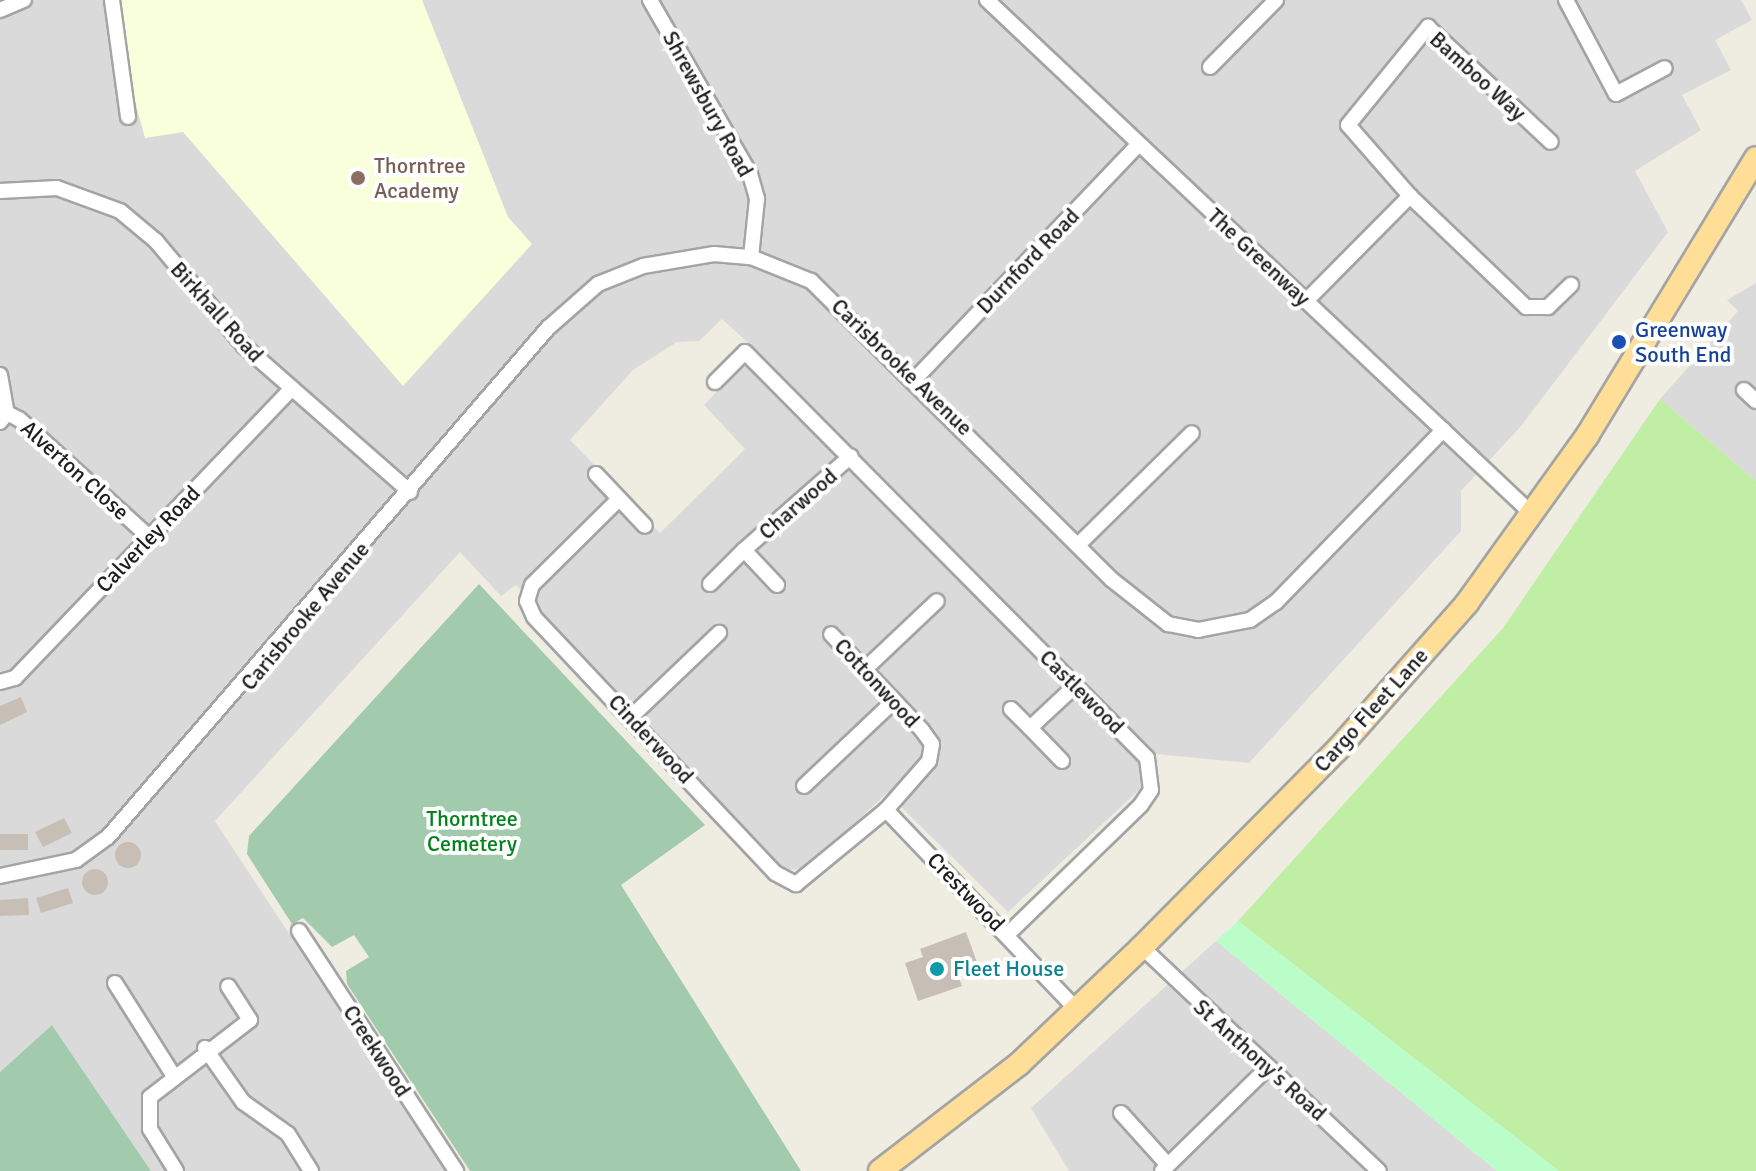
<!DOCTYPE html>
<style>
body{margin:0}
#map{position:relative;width:1756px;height:1171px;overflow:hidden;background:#efede2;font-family:Signika,sans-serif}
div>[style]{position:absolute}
.residential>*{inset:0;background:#dbdada}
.education>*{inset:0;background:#faffdb}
.grass>*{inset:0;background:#bfeea4}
.cemetery>*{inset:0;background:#a2caad}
.park>*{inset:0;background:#bbfdc9}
.building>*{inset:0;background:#c7bfb5}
.round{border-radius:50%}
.roads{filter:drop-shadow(2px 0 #a4a4a4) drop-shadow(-2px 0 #a4a4a4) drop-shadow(0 2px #a4a4a4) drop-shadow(0 -2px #a4a4a4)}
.street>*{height:14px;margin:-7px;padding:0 7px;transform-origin:7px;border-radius:7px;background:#fff}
.primary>*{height:22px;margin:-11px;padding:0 11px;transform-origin:11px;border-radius:11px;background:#ffdf97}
.dots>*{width:22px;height:22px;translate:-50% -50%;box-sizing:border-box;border:4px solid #fff;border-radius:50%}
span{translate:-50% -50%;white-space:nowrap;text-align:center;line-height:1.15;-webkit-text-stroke:8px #fff;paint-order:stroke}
.street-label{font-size:22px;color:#1d1d1d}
.education-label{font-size:22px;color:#785e54}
.left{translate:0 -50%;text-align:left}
.transit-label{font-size:22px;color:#164399}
.park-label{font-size:22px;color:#03831e}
.culture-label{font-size:22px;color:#0d838f}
</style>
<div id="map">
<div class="residential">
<i style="clip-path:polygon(evenodd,0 0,1741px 0,1752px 20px,1715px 40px,1731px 70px,1682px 95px,1701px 130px,1635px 171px,1668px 232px,1522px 425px,1461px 491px,1461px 531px,1249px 763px,1156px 754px,1139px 790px,1008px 912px,887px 793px,806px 869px,785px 870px,516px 585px,501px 596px,460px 552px,215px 821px,445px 1171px,151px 1171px,52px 1025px,0 1072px,0 0,722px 319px,756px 350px,704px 405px,745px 449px,660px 533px,570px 440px,633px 370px,677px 342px,699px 341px,722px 319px)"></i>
<i style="clip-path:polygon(1756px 283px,1756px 481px,1660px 399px,1738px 311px,1727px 300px)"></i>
<i style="clip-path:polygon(1216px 941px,1497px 1171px,1069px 1171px,1031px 1108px)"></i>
</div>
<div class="education">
<i style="clip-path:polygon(120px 0,422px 0,508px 217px,532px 244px,403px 386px,183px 132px,145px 138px,124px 61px)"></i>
</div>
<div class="grass">
<i style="clip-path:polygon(1660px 399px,1756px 481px,1756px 1171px,1559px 1171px,1238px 921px,1503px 628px)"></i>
</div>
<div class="cemetery">
<i style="clip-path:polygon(479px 584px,705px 825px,621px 885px,801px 1171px,470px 1171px,347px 984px,346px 971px,369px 957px,354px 935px,332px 947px,303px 918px,292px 924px,247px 854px,249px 836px)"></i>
<i style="clip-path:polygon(52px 1025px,151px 1171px,0 1171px,0 1072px)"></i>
</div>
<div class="park">
<i style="clip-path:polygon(1238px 921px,1559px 1171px,1497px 1171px,1216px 941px)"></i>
</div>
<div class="building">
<i style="clip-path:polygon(21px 697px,27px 712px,0 725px,0 706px)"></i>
<i style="clip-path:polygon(64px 818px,72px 833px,43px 847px,35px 832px)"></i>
<i style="clip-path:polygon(0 834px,28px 834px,28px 850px,0 850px)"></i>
<i class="round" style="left:115px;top:842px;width:26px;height:26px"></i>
<i class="round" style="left:82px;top:869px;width:26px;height:26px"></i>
<i style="clip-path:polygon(68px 888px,73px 903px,41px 913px,36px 898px)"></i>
<i style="clip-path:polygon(28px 898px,29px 915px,0 916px,0 900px)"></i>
<i style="clip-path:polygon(966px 932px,978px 965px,957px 972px,962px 986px,918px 1001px,905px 963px,923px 957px,920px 949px)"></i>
</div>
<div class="roads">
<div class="street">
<i style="left:112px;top:0;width:118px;rotate:82.2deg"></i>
<i style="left:650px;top:0;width:201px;rotate:60.1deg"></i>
<i style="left:750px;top:174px;width:26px;rotate:74deg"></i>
<i style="left:757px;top:199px;width:58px;rotate:95.9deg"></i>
<i style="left:987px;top:0;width:749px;rotate:43.32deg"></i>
<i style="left:1566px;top:0;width:106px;rotate:62deg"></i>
<i style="left:1616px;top:94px;width:55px;rotate:-28deg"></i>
<i style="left:0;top:10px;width:26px;rotate:-23deg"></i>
<i style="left:1210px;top:67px;width:94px;rotate:-45.4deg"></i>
<i style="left:0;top:191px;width:57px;rotate:-3deg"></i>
<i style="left:57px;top:188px;width:67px;rotate:20.1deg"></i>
<i style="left:120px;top:211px;width:47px;rotate:39.8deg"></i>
<i style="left:156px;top:241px;width:137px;rotate:50deg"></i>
<i style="left:244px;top:346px;width:221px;rotate:41.3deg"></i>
<i style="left:1410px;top:196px;width:161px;rotate:43.7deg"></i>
<i style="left:1526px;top:307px;width:22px"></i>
<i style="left:1548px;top:307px;width:32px;rotate:-44deg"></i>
<i style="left:1306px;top:301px;width:148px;rotate:-45.3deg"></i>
<i style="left:1410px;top:196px;width:94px;rotate:-131.1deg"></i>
<i style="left:1348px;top:125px;width:127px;rotate:-50.8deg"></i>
<i style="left:1428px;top:27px;width:168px;rotate:43.1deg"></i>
<i style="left:0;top:375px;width:39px;rotate:80deg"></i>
<i style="left:916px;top:378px;width:323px;rotate:-46.4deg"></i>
<i style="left:715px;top:382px;width:42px;rotate:-45deg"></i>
<i style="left:745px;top:352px;width:571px;rotate:45.28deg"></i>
<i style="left:1147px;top:758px;width:32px;rotate:83deg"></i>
<i style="left:1151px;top:790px;width:18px;rotate:124deg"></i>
<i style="left:1141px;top:805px;width:185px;rotate:135.9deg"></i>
<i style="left:1744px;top:390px;width:16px;rotate:43deg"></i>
<i style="left:0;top:422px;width:11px;rotate:-52deg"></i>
<i style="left:7px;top:413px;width:13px;rotate:27deg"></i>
<i style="left:19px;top:419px;width:176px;rotate:42.2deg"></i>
<i style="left:596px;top:474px;width:71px;rotate:46.7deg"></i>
<i style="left:619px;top:499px;width:122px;rotate:135.3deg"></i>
<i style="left:532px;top:585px;width:17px;rotate:107deg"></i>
<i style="left:527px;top:601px;width:17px;rotate:66deg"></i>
<i style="left:534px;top:617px;width:352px;rotate:46.7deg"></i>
<i style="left:775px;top:873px;width:24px;rotate:28deg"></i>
<i style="left:796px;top:884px;width:117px;rotate:-39.4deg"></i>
<i style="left:886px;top:810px;width:65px;rotate:-48.7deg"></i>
<i style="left:929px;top:761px;width:17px;rotate:-80deg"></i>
<i style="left:932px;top:744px;width:17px;rotate:-126deg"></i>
<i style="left:922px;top:730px;width:132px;rotate:-133.5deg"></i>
<i style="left:1079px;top:544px;width:158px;rotate:-44.5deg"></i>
<i style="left:710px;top:584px;width:48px;rotate:-45deg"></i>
<i style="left:777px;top:585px;width:48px;rotate:-133.3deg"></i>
<i style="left:744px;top:550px;width:142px;rotate:-41.3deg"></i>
<i style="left:864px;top:670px;width:100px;rotate:-43.4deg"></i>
<i style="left:0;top:682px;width:16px;rotate:-15deg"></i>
<i style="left:15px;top:678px;width:400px;rotate:-46.3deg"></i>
<i style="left:1011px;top:709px;width:27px;rotate:45deg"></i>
<i style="left:631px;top:717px;width:122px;rotate:-43.7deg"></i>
<i style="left:1062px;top:761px;width:46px;rotate:-134.1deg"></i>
<i style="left:1030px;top:728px;width:62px;rotate:-43deg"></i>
<i style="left:804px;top:786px;width:124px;rotate:-43.4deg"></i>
<i style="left:886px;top:810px;width:277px;rotate:46.3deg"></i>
<i style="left:0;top:876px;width:78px;rotate:-11.9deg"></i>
<i style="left:76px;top:860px;width:39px;rotate:-36deg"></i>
<i style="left:108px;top:837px;width:673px;rotate:-49.16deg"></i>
<i style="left:548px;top:328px;width:67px;rotate:-41.3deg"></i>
<i style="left:598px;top:284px;width:48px;rotate:-21.8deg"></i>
<i style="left:643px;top:266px;width:72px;rotate:-9.6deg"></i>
<i style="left:714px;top:254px;width:37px;rotate:5deg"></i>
<i style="left:751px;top:257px;width:65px;rotate:21.8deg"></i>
<i style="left:811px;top:281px;width:423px;rotate:44.8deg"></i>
<i style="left:1111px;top:579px;width:73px;rotate:38.3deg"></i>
<i style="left:1168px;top:624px;width:31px;rotate:11deg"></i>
<i style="left:1198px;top:630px;width:53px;rotate:-10.9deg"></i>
<i style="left:1250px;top:620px;width:32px;rotate:-35deg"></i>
<i style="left:1276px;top:602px;width:240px;rotate:-45.8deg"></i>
<i style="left:299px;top:931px;width:287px;rotate:56.8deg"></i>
<i style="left:1142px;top:947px;width:326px;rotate:43.4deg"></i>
<i style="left:115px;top:983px;width:107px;rotate:57.7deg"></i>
<i style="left:205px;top:1048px;width:66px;rotate:54.9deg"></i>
<i style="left:243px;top:1102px;width:55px;rotate:35.4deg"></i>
<i style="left:288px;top:1134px;width:44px;rotate:58.1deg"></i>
<i style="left:1121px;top:1113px;width:69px;rotate:48deg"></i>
<i style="left:176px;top:1171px;width:49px;rotate:-121.8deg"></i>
<i style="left:150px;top:1129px;width:32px;rotate:-90deg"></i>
<i style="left:150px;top:1097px;width:126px;rotate:-37.6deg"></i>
<i style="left:250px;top:1020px;width:40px;rotate:-122.9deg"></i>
<i style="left:1162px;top:1171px;width:147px;rotate:-44.4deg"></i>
</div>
<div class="primary">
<i style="left:880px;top:1171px;width:175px;rotate:-37.6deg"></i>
<i style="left:1019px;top:1064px;width:170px;rotate:-43.6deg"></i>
<i style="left:1142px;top:947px;width:279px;rotate:-45.3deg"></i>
<i style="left:1338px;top:749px;width:195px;rotate:-48.5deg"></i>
<i style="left:1467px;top:603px;width:206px;rotate:-54.3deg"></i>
<i style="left:1587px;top:436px;width:325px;rotate:-58.7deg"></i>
</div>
</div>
<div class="dots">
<i style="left:358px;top:178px;background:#8d6e63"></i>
<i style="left:1619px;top:342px;background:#1a4fb4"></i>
<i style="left:937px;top:969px;background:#0f9aa8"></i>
</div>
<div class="street-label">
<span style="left:1478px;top:76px;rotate:42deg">Bamboo Way</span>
<span style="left:708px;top:104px;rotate:61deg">Shrewsbury Road</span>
<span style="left:1259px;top:257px;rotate:43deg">The Greenway</span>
<span style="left:1028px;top:261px;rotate:-46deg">Durnford Road</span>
<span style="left:217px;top:312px;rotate:48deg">Birkhall Road</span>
<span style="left:902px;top:367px;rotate:44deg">Carisbrooke Avenue</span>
<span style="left:75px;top:470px;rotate:42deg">Alverton Close</span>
<span style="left:798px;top:504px;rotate:-41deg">Charwood</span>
<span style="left:148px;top:539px;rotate:-46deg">Calverley Road</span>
<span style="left:305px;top:616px;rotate:-50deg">Carisbrooke Avenue</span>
<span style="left:877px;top:683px;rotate:47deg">Cottonwood</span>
<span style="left:1082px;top:692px;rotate:45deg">Castlewood</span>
<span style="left:1371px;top:710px;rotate:-48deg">Cargo Fleet Lane</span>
<span style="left:651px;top:739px;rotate:47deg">Cinderwood</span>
<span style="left:966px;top:892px;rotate:46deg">Crestwood</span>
<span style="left:377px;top:1051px;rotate:57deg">Creekwood</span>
<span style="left:1260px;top:1060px;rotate:42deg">St Anthony's Road</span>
</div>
<div class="education-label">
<span class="left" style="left:374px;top:178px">Thorntree<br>Academy</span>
</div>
<div class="transit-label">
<span class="left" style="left:1635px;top:342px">Greenway<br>South End</span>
</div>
<div class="park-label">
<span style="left:472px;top:831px">Thorntree<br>Cemetery</span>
</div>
<div class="culture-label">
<span class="left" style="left:953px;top:969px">Fleet House</span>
</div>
</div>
